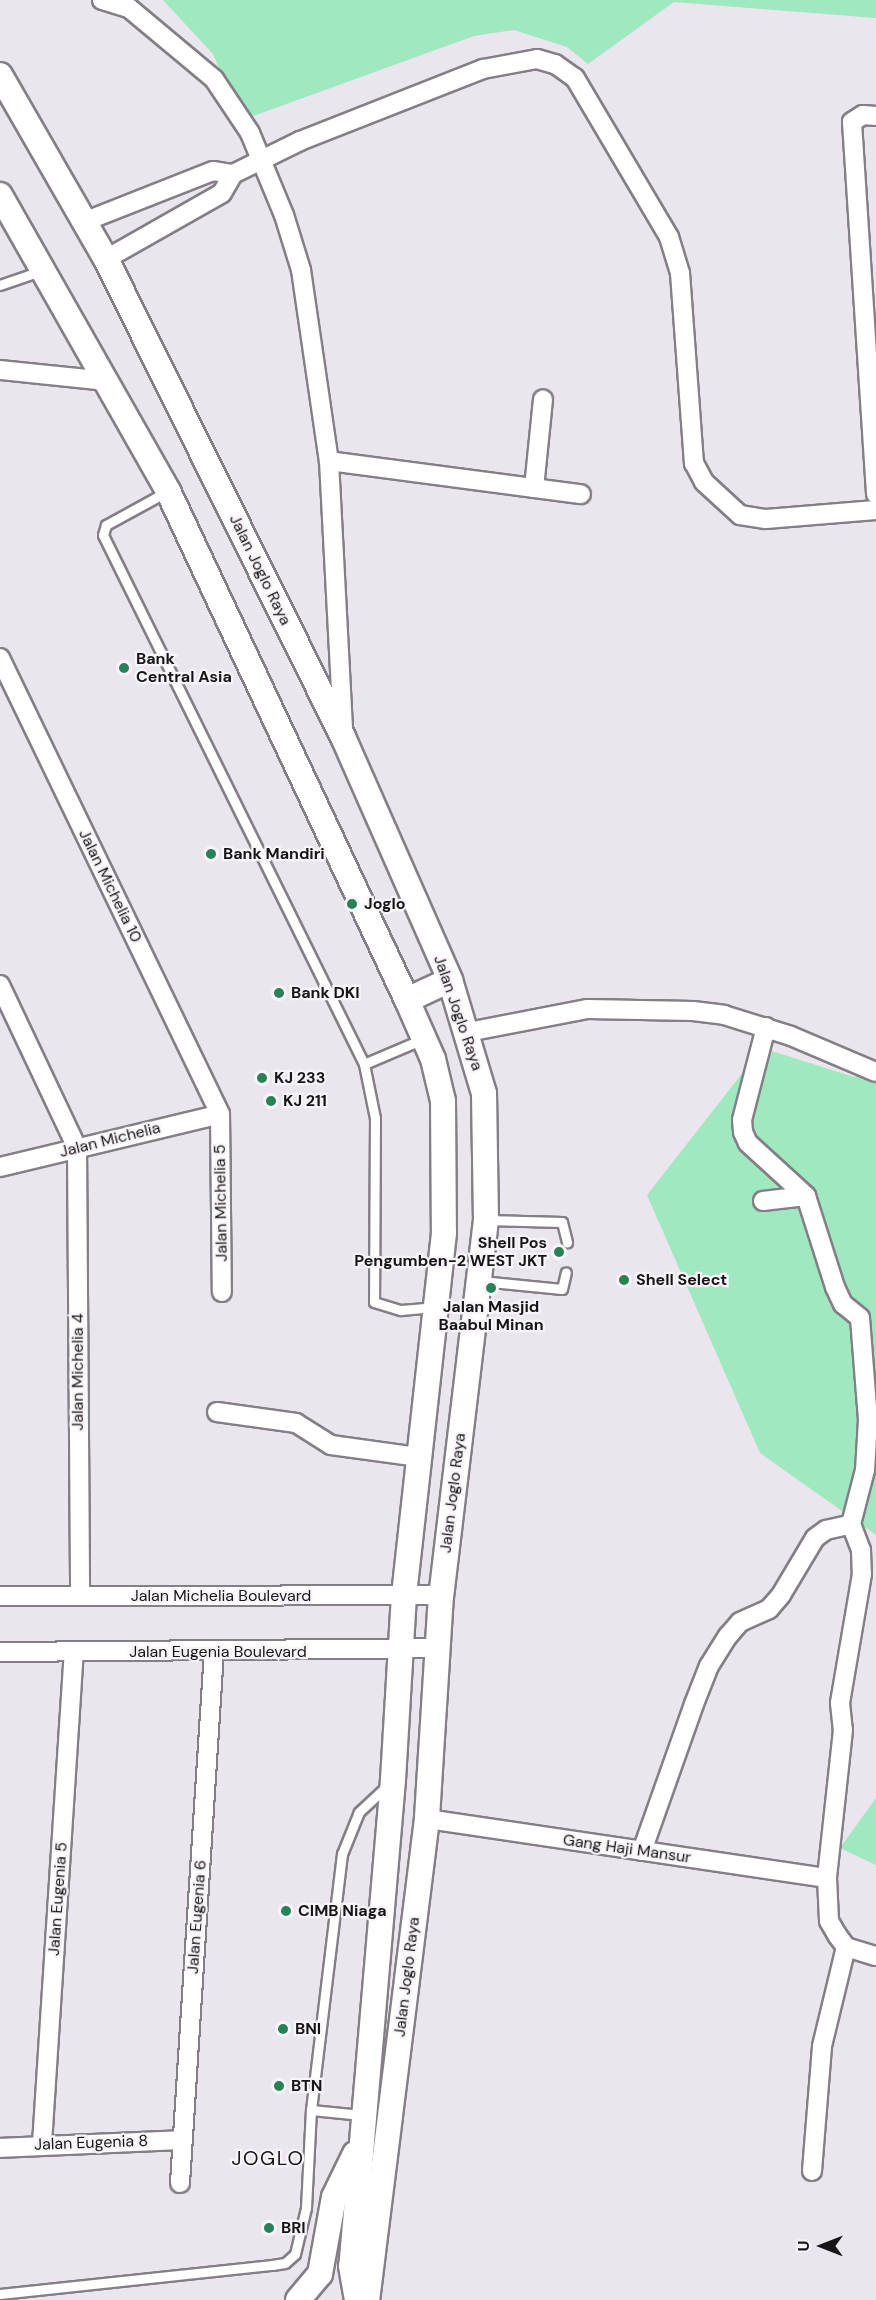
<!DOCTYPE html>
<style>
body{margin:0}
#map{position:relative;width:876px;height:2300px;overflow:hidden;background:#ebe5ed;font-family:"DM Sans",sans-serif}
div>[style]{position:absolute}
.green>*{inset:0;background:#9fe8c0}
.roads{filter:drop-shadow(2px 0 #847f86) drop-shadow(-2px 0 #847f86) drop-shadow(0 2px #847f86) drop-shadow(0 -2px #847f86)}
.lane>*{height:9px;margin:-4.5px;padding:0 4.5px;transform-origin:4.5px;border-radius:4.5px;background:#fff}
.street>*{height:18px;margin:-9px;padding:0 9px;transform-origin:9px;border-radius:9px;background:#fff}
.secondary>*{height:24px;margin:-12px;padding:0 12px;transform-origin:12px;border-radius:12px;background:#fff}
.dots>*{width:16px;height:16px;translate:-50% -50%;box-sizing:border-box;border:3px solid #f9f3fa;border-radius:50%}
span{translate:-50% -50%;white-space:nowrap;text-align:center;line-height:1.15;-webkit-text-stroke:4.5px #f9f3fa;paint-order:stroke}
.street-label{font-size:16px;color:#181518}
.poi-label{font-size:16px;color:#181518;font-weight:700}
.left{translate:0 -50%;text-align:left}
.right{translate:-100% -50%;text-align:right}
.quarter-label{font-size:20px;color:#181518;letter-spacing:1.5px}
.north{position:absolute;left:792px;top:2216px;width:60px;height:60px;-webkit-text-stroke:4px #f9f3fa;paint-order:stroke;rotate:270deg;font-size:16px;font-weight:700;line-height:24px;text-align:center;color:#181518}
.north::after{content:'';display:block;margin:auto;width:21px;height:27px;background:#181518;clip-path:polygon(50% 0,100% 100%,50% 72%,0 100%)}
</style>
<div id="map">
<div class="green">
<i style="clip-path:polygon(163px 0,876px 0,876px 18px,674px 2px,588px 64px,567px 47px,514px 30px,474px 36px,242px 120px,213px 54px)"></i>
<i style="clip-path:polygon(762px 1048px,854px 1077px,876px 1075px,876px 1535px,760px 1453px,647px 1195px)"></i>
<i style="clip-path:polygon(876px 1798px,876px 1865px,840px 1848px)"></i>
</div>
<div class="roads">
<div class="lane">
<i style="left:0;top:285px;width:43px;rotate:-18.9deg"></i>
<i style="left:168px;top:491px;width:71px;rotate:151.3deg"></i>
<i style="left:106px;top:525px;width:10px;rotate:107deg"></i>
<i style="left:103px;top:535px;width:590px;rotate:63.74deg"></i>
<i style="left:364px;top:1064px;width:55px;rotate:78.5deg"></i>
<i style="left:375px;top:1118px;width:184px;rotate:90.3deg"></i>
<i style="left:374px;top:1302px;width:28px;rotate:17deg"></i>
<i style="left:401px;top:1310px;width:33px;rotate:-5deg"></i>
<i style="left:364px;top:1064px;width:64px;rotate:-23deg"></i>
<i style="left:486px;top:1220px;width:76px;rotate:1.5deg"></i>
<i style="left:562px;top:1222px;width:21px;rotate:76deg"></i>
<i style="left:481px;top:1281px;width:81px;rotate:5.6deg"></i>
<i style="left:562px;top:1289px;width:17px;rotate:-77deg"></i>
<i style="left:311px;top:2110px;width:51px;rotate:5.6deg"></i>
<i style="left:0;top:2294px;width:274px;rotate:-6.1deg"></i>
<i style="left:272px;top:2265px;width:13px;rotate:-9deg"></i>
<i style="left:285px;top:2263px;width:13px;rotate:-42deg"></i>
<i style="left:295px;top:2254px;width:47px;rotate:-76.6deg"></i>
<i style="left:306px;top:2208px;width:98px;rotate:-87.1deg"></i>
<i style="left:311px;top:2110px;width:258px;rotate:-83.1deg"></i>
<i style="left:342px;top:1854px;width:45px;rotate:-68deg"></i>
<i style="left:359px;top:1812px;width:41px;rotate:-43deg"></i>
</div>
<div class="street">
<i style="left:102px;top:0;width:28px;rotate:17deg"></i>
<i style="left:129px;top:8px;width:111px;rotate:39.9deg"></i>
<i style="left:214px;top:79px;width:65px;rotate:56.3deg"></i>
<i style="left:250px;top:133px;width:89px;rotate:67.5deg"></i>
<i style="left:284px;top:215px;width:58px;rotate:72.8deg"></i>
<i style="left:301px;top:270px;width:193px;rotate:81.7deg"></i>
<i style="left:329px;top:461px;width:271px;rotate:87deg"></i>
<i style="left:876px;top:116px;width:13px;rotate:-176deg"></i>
<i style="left:863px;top:115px;width:13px;rotate:148deg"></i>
<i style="left:852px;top:122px;width:373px;rotate:86.3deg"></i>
<i style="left:86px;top:221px;width:136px;rotate:-21.5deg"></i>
<i style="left:213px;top:171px;width:20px;rotate:9deg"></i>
<i style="left:106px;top:259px;width:133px;rotate:-29.6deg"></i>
<i style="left:222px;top:193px;width:22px;rotate:-60deg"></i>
<i style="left:233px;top:174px;width:75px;rotate:-26.2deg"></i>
<i style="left:300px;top:141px;width:197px;rotate:-21.5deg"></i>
<i style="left:483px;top:69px;width:55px;rotate:-10.5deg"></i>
<i style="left:537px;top:59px;width:19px;rotate:16deg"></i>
<i style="left:555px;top:64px;width:24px;rotate:35deg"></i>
<i style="left:575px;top:78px;width:185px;rotate:59.4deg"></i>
<i style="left:669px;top:237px;width:38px;rotate:73deg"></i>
<i style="left:680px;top:273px;width:191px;rotate:85.8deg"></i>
<i style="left:694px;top:463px;width:21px;rotate:62deg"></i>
<i style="left:704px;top:482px;width:49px;rotate:42.5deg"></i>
<i style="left:740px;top:515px;width:26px;rotate:9deg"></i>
<i style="left:766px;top:519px;width:110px;rotate:-4.7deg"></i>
<i style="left:0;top:370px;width:108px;rotate:5.9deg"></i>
<i style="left:329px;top:461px;width:254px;rotate:7.5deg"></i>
<i style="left:534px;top:488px;width:89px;rotate:-84.2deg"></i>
<i style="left:0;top:658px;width:506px;rotate:64.24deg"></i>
<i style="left:220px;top:1114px;width:178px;rotate:89.4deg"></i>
<i style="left:0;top:985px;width:180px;rotate:64.7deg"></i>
<i style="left:77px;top:1148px;width:448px;rotate:89.6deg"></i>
<i style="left:766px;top:1027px;width:96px;rotate:104.5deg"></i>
<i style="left:742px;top:1120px;width:12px;rotate:85deg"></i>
<i style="left:743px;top:1132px;width:12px;rotate:66deg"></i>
<i style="left:748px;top:1143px;width:79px;rotate:42.4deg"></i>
<i style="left:806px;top:1196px;width:96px;rotate:72.3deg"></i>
<i style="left:835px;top:1287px;width:19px;rotate:65deg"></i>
<i style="left:843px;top:1304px;width:22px;rotate:39deg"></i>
<i style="left:860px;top:1318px;width:102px;rotate:85.5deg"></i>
<i style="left:868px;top:1420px;width:50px;rotate:93.4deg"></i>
<i style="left:865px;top:1470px;width:56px;rotate:104.5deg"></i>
<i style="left:851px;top:1524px;width:28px;rotate:69deg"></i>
<i style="left:861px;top:1550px;width:24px;rotate:88deg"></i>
<i style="left:862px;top:1574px;width:131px;rotate:99.7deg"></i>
<i style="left:840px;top:1703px;width:27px;rotate:84deg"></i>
<i style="left:843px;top:1730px;width:149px;rotate:96.2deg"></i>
<i style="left:827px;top:1878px;width:43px;rotate:87.3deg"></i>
<i style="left:829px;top:1921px;width:16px;rotate:60deg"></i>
<i style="left:837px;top:1935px;width:15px;rotate:53deg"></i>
<i style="left:846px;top:1947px;width:31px;rotate:17deg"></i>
<i style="left:468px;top:1032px;width:122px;rotate:-10.9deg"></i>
<i style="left:588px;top:1009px;width:105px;rotate:1.1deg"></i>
<i style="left:693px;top:1011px;width:31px;rotate:7deg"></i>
<i style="left:724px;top:1015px;width:70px;rotate:17.4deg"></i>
<i style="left:791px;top:1036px;width:92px;rotate:23deg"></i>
<i style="left:0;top:1167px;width:226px;rotate:-13.5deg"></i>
<i style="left:763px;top:1201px;width:43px;rotate:-6.6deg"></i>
<i style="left:217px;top:1412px;width:80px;rotate:7.9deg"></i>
<i style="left:296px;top:1423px;width:41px;rotate:32.2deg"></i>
<i style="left:331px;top:1445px;width:89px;rotate:7.8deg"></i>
<i style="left:0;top:1596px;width:441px;rotate:-0.1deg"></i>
<i style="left:0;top:1652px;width:436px;rotate:-0.5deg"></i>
<i style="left:427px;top:1819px;width:404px;rotate:8.4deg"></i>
<i style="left:642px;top:1851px;width:156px;rotate:-70.5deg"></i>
<i style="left:694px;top:1704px;width:41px;rotate:-68.5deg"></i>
<i style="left:709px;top:1666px;width:36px;rotate:-58deg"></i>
<i style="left:728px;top:1636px;width:18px;rotate:-49deg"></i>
<i style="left:740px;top:1622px;width:32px;rotate:-24deg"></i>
<i style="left:769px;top:1609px;width:18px;rotate:-49deg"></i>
<i style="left:781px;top:1595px;width:66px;rotate:-59.2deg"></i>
<i style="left:815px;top:1538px;width:14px;rotate:-36deg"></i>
<i style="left:826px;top:1530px;width:26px;rotate:-13deg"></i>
<i style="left:42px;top:2144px;width:491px;rotate:-86.3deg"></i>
<i style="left:0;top:2148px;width:183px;rotate:-2.5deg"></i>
<i style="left:812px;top:2171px;width:125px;rotate:-85.4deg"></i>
<i style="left:822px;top:2046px;width:102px;rotate:-76.4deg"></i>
<i style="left:180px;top:2183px;width:533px;rotate:-86.34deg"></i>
</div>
<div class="secondary">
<i style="left:0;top:75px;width:212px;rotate:60.1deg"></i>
<i style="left:106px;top:259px;width:534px;rotate:63.63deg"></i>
<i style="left:343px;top:737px;width:266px;rotate:66.2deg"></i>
<i style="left:450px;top:980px;width:118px;rotate:73.3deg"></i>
<i style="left:484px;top:1093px;width:127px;rotate:89.1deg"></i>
<i style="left:486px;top:1220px;width:378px;rotate:96.8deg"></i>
<i style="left:441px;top:1595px;width:224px;rotate:93.6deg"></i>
<i style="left:427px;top:1819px;width:485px;rotate:97.1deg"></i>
<i style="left:0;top:195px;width:340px;rotate:60.4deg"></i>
<i style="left:168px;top:491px;width:562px;rotate:64.85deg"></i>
<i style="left:407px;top:1000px;width:64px;rotate:66.2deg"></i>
<i style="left:433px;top:1059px;width:43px;rotate:76.6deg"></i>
<i style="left:443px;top:1101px;width:132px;rotate:89.6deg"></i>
<i style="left:444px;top:1233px;width:364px;rotate:96.3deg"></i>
<i style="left:404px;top:1595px;width:185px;rotate:93.4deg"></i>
<i style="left:393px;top:1780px;width:488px;rotate:94.9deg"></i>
<i style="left:351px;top:2266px;width:35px;rotate:80deg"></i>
<i style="left:407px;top:1000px;width:47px;rotate:-24.9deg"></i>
<i style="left:298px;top:2300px;width:34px;rotate:-50deg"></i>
<i style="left:320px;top:2274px;width:78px;rotate:-79.7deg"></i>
<i style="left:334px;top:2197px;width:48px;rotate:-64deg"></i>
</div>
</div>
<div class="dots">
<i style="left:124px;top:668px;background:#278258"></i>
<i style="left:211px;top:854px;background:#278258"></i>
<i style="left:352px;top:904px;background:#278258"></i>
<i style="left:279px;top:993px;background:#278258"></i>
<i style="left:262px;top:1078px;background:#278258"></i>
<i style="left:271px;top:1101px;background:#278258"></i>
<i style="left:559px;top:1252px;background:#278258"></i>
<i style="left:624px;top:1280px;background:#278258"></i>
<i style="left:491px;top:1288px;background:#278258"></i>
<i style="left:286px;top:1911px;background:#278258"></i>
<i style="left:283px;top:2029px;background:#278258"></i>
<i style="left:279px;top:2086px;background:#278258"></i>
<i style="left:269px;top:2228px;background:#278258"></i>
</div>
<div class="street-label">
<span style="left:260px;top:570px;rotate:64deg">Jalan Joglo Raya</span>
<span style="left:110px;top:886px;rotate:64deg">Jalan Michelia 10</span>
<span style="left:458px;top:1013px;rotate:71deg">Jalan Joglo Raya</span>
<span style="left:110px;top:1140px;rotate:-14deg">Jalan Michelia</span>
<span style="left:221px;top:1203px;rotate:-91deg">Jalan Michelia 5</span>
<span style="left:78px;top:1372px;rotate:-90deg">Jalan Michelia 4</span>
<span style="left:453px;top:1493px;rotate:-83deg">Jalan Joglo Raya</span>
<span style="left:221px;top:1596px">Jalan Michelia Boulevard</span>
<span style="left:218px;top:1652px">Jalan Eugenia Boulevard</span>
<span style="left:627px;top:1849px;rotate:8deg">Gang Haji Mansur</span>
<span style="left:58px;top:1899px;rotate:-86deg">Jalan Eugenia 5</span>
<span style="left:197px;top:1917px;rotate:-86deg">Jalan Eugenia 6</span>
<span style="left:407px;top:1977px;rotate:-83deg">Jalan Joglo Raya</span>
<span style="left:91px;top:2143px;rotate:-2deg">Jalan Eugenia 8</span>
</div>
<div class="poi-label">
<span class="left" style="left:136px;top:668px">Bank<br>Central Asia</span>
<span class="left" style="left:223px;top:854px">Bank Mandiri</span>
<span class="left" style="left:364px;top:904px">Joglo</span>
<span class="left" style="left:291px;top:993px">Bank DKI</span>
<span class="left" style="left:274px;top:1078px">KJ 233</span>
<span class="left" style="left:283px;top:1101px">KJ 211</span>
<span class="right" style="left:547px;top:1252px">Shell Pos<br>Pengumben-2 WEST JKT</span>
<span class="left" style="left:636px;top:1280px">Shell Select</span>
<span style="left:491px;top:1316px">Jalan Masjid<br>Baabul Minan</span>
<span class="left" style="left:298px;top:1911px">CIMB Niaga</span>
<span class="left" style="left:295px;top:2029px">BNI</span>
<span class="left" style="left:291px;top:2086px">BTN</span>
<span class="left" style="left:281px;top:2228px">BRI</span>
</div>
<div class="quarter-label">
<span style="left:268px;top:2158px">JOGLO</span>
</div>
<div class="north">U</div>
</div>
